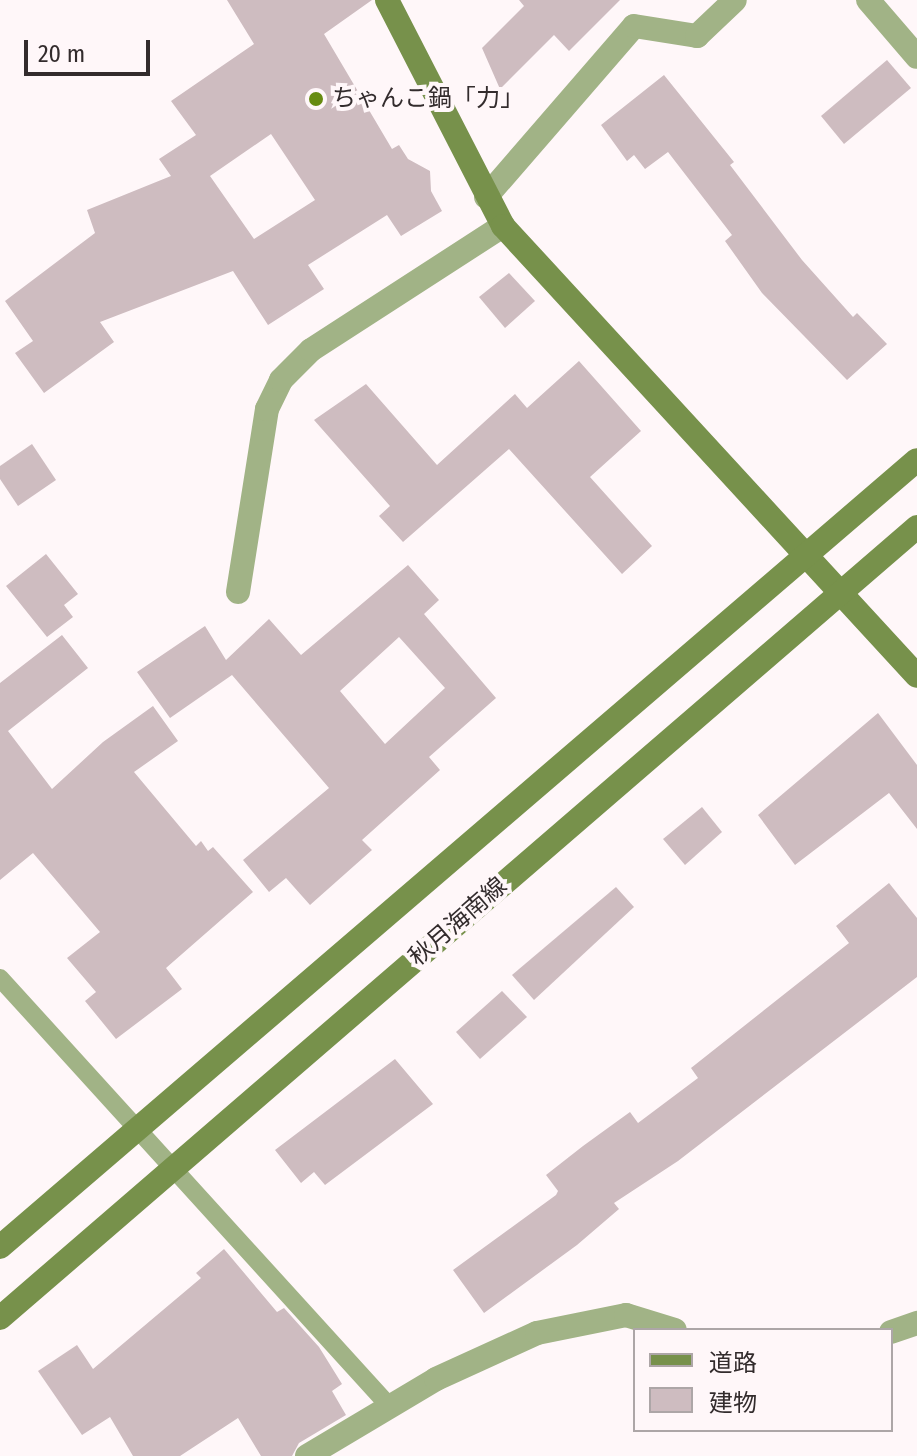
<!DOCTYPE html>
<meta charset="utf-8">
<style>
body{margin:0}
#map{position:relative;width:917px;height:1456px;overflow:hidden;background:#fff7f9;font-family:"Fira Sans Condensed","Noto Sans JP",sans-serif}
div>[style]{position:absolute}
.building>*{inset:0;background:#cebcc0}
.lane>*{height:18px;margin:-9px;padding:0 9px;transform-origin:9px;border-radius:9px;background:#a1b386}
.street>*{height:24px;margin:-12px;padding:0 12px;transform-origin:12px;border-radius:12px;background:#a1b386}
.secondary>*{height:24px;margin:-12px;padding:0 12px;transform-origin:12px;border-radius:12px;background:#77914b}
.dots>*{width:22px;height:22px;translate:-50% -50%;box-sizing:border-box;border:4px solid #fff7f9;border-radius:50%}
span{translate:-50% -50%;white-space:nowrap;text-align:center;line-height:1.15;-webkit-text-stroke:8px #fff7f9;paint-order:stroke}
.poi-label{font-size:24px;color:#332c2d}
.left{translate:0 -50%;text-align:left}
.street-label{font-size:24px;color:#332c2d}
.legend{position:absolute;left:633px;top:1328px;width:260px;height:104px;box-sizing:border-box;background:#fff7f9;border:2px solid #ada6a7;margin:0;padding:10px 14px;list-style:none;font-size:24px;color:#332c2d}
.legend li{display:flex;align-items:center;gap:16px;height:40px}
.legend b{width:40px;border:2px solid #ada6a7}
.scale{position:absolute;left:24px;top:40px;width:126px;height:36px;box-sizing:border-box;border:4px solid #332c2d;border-top:0;padding-left:10px;font-size:24px;line-height:28px;white-space:nowrap;color:#332c2d;-webkit-text-stroke:6px #fff7f9;paint-order:stroke}
</style>
<div id="map">
<div class="building">
<i style="clip-path:polygon(evenodd,227px 0,372px 0,324px 34px,392px 149px,399px 145px,408px 159px,430px 171px,431px 191px,442px 211px,401px 236px,387px 215px,308px 265px,324px 289px,268px 325px,233px 271px,100px 322px,114px 342px,44px 393px,15px 353px,33px 341px,5px 301px,95px 233px,87px 210px,171px 176px,159px 159px,196px 135px,171px 101px,254px 44px,227px 0,271px 134px,315px 200px,254px 239px,210px 176px,271px 134px)"></i>
<i style="clip-path:polygon(519px 0,620px 0,569px 51px,554px 35px,500px 89px,482px 48px,524px 6px)"></i>
<i style="clip-path:polygon(887px 60px,911px 88px,844px 144px,821px 116px)"></i>
<i style="clip-path:polygon(664px 75px,734px 162px,730px 165px,802px 260px,853px 317px,857px 313px,887px 344px,847px 380px,762px 293px,725px 241px,732px 235px,668px 152px,645px 169px,634px 155px,627px 161px,601px 125px)"></i>
<i style="clip-path:polygon(509px 273px,535px 301px,505px 328px,479px 297px)"></i>
<i style="clip-path:polygon(579px 361px,641px 431px,590px 477px,652px 546px,622px 574px,509px 449px,403px 542px,379px 516px,390px 506px,314px 420px,366px 384px,437px 465px,515px 394px,527px 408px)"></i>
<i style="clip-path:polygon(32px 444px,56px 480px,18px 506px,0 479px,0 466px)"></i>
<i style="clip-path:polygon(46px 554px,78px 594px,64px 605px,73px 617px,47px 637px,6px 586px)"></i>
<i style="clip-path:polygon(evenodd,408px 565px,439px 600px,424px 614px,496px 698px,429px 757px,440px 770px,362px 840px,372px 850px,310px 905px,286px 878px,269px 892px,243px 860px,329px 788px,232px 675px,170px 718px,137px 672px,205px 626px,226px 660px,269px 619px,301px 655px,408px 565px,399px 637px,445px 688px,385px 744px,340px 691px,399px 637px)"></i>
<i style="clip-path:polygon(62px 635px,88px 668px,8px 731px,52px 789px,103px 742px,153px 706px,178px 741px,134px 772px,196px 846px,201px 841px,208px 851px,213px 847px,253px 892px,166px 968px,182px 989px,116px 1039px,85px 1001px,96px 992px,67px 958px,100px 932px,33px 853px,0 880px,0 683px)"></i>
<i style="clip-path:polygon(878px 713px,917px 765px,917px 829px,889px 793px,795px 865px,758px 815px)"></i>
<i style="clip-path:polygon(702px 807px,722px 832px,685px 865px,663px 839px)"></i>
<i style="clip-path:polygon(889px 883px,917px 918px,917px 977px,678px 1161px,614px 1203px,619px 1209px,577px 1245px,484px 1313px,453px 1270px,556px 1195px,558px 1191px,546px 1175px,583px 1146px,630px 1112px,638px 1123px,698px 1078px,691px 1068px,849px 943px,836px 926px)"></i>
<i style="clip-path:polygon(616px 887px,634px 907px,534px 1000px,512px 975px)"></i>
<i style="clip-path:polygon(502px 991px,527px 1017px,480px 1059px,456px 1032px)"></i>
<i style="clip-path:polygon(395px 1059px,433px 1104px,325px 1185px,314px 1172px,301px 1183px,275px 1150px)"></i>
<i style="clip-path:polygon(224px 1249px,277px 1312px,284px 1308px,319px 1347px,342px 1384px,332px 1391px,346px 1415px,299px 1443px,292px 1456px,261px 1456px,238px 1418px,180px 1456px,133px 1456px,110px 1417px,82px 1435px,38px 1371px,77px 1345px,93px 1369px,201px 1278px,196px 1273px)"></i>
</div>
<div class="lane">
<i style="left:0;top:978px;width:581px;rotate:47.72deg"></i>
</div>
<div class="street">
<i style="left:868px;top:0;width:75px;rotate:49.3deg"></i>
<i style="left:486px;top:197px;width:226px;rotate:-49.1deg"></i>
<i style="left:634px;top:26px;width:64px;rotate:9deg"></i>
<i style="left:697px;top:36px;width:52px;rotate:-43.5deg"></i>
<i style="left:238px;top:592px;width:185px;rotate:-81deg"></i>
<i style="left:267px;top:409px;width:32px;rotate:-64deg"></i>
<i style="left:281px;top:380px;width:42px;rotate:-45deg"></i>
<i style="left:311px;top:350px;width:229px;rotate:-32.9deg"></i>
<i style="left:891px;top:1332px;width:28px;rotate:-19deg"></i>
<i style="left:307px;top:1456px;width:150px;rotate:-30.8deg"></i>
<i style="left:436px;top:1379px;width:111px;rotate:-24.5deg"></i>
<i style="left:537px;top:1333px;width:91px;rotate:-11.4deg"></i>
<i style="left:626px;top:1315px;width:51px;rotate:17deg"></i>
</div>
<div class="secondary">
<i style="left:387px;top:0;width:254px;rotate:62.8deg"></i>
<i style="left:503px;top:226px;width:611px;rotate:47.39deg"></i>
<i style="left:0;top:1247px;width:1208px;rotate:-40.64deg"></i>
<i style="left:0;top:1318px;width:1211px;rotate:-40.78deg"></i>
</div>
<div class="dots">
<i style="left:316px;top:99px;background:#678b11"></i>
</div>
<div class="poi-label">
<span class="left" style="left:332px;top:99px">ちゃんこ鍋「力」</span>
</div>
<div class="street-label">
<span style="left:458px;top:922px;rotate:-41deg">秋月海南線</span>
</div>
<ul class="legend">
<li><b style="height:10px;background:#77914b"></b>道路</li>
<li><b style="height:22px;background:#cebcc0"></b>建物</li>
</ul>
<div class="scale">20 m</div>
</div>
